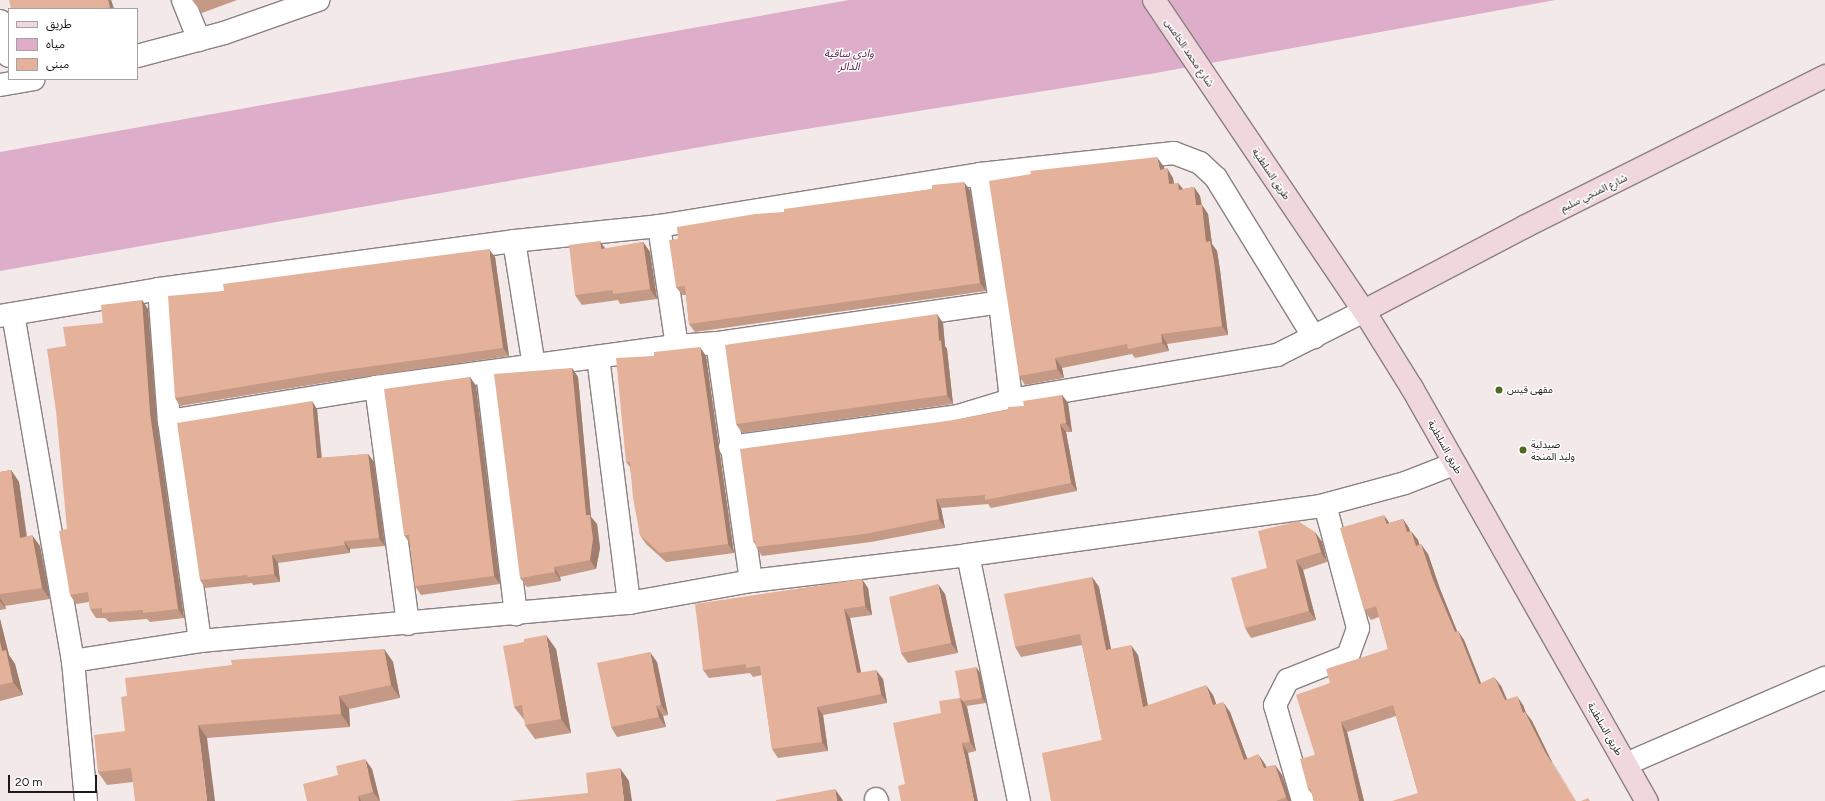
<!DOCTYPE html>
<meta charset="utf-8">
<style>
body{margin:0}
#map{position:relative;width:1825px;height:801px;overflow:hidden;background:#f3e9e8;font-family:Figtree,"Noto Sans Arabic",sans-serif}
div>[style]{position:absolute}
.water>*{inset:0;background:#ddadca}
.roads{filter:drop-shadow(1px 0 #8a8180) drop-shadow(-1px 0 #8a8180) drop-shadow(0 1px #8a8180) drop-shadow(0 -1px #8a8180)}
.minor>*{height:22px;margin:-11px;padding:0 11px;transform-origin:11px;border-radius:11px;background:#fff}
.tertiary>*{height:22px;margin:-11px;padding:0 11px;transform-origin:11px;border-radius:11px;background:#fff}
.secondary>*{height:22px;margin:-11px;padding:0 11px;transform-origin:11px;border-radius:11px;background:#f0d7de}
.wall>*{inset:0;background:#c49985}
.shaded-wall>*{inset:0;background:#a07d6c}
.building>*{inset:0;background:#e4b29b}
.dots>*{width:11px;height:11px;translate:-50% -50%;box-sizing:border-box;border:2px solid #fff;border-radius:50%}
span{translate:-50% -50%;white-space:nowrap;text-align:center;line-height:1.15;-webkit-text-stroke:3px #fff;paint-order:stroke}
.street-label{font-size:10px;color:#1e1a1a}
.poi-label{font-size:10px;color:#1e1a1a}
.left{translate:0 -50%;text-align:left}
.water-label{font-size:11px;color:#561e44;font-style:italic}
.legend{position:absolute;left:8px;top:8px;width:130px;height:72px;box-sizing:border-box;background:#fff;border:1px solid #a5a3a3;margin:0;padding:5px 7px;list-style:none;font-size:12px;color:#1e1a1a}
.legend li{display:flex;align-items:center;gap:8px;height:20px}
.legend b{width:20px;border:1px solid #a5a3a3}
.scale{position:absolute;left:8px;top:775px;width:89px;height:18px;box-sizing:border-box;border:2px solid #1e1a1a;border-top:0;padding-left:5px;font-size:12px;line-height:14px;white-space:nowrap;color:#1e1a1a;-webkit-text-stroke:3px #fff;paint-order:stroke}
</style>
<div id="map">
<div class="water">
<i style="clip-path:polygon(849px 0,1555px 0,1156px 73px,763px 136px,0 271px,0 152px)"></i>
</div>
<div class="roads">
<div class="minor">
<i style="left:183px;top:0;width:43px;rotate:68.2deg"></i>
<i style="left:0;top:21px;width:36px;rotate:76deg"></i>
<i style="left:980px;top:174px;width:130px;rotate:81.1deg"></i>
<i style="left:1000px;top:302px;width:99px;rotate:83.6deg"></i>
<i style="left:659px;top:226px;width:121px;rotate:81.5deg"></i>
<i style="left:514px;top:241px;width:127px;rotate:80.9deg"></i>
<i style="left:159px;top:289px;width:132px;rotate:85.7deg"></i>
<i style="left:13px;top:314px;width:352px;rotate:80.2deg"></i>
<i style="left:0;top:316px;width:161px;rotate:-9.6deg"></i>
<i style="left:159px;top:289px;width:358px;rotate:-7.7deg"></i>
<i style="left:514px;top:241px;width:146px;rotate:-5.9deg"></i>
<i style="left:659px;top:226px;width:325px;rotate:-9.2deg"></i>
<i style="left:980px;top:174px;width:195px;rotate:-6.2deg"></i>
<i style="left:1174px;top:153px;width:28px;rotate:21deg"></i>
<i style="left:1200px;top:163px;width:22px;rotate:43deg"></i>
<i style="left:1216px;top:178px;width:187px;rotate:58.4deg"></i>
<i style="left:598px;top:357px;width:248px;rotate:82.8deg"></i>
<i style="left:487px;top:372px;width:244px;rotate:83.2deg"></i>
<i style="left:376px;top:387px;width:304px;rotate:-7.8deg"></i>
<i style="left:677px;top:346px;width:40px;rotate:-4.3deg"></i>
<i style="left:730px;top:447px;width:230px;rotate:-7.7deg"></i>
<i style="left:958px;top:416px;width:55px;rotate:-16.8deg"></i>
<i style="left:1011px;top:400px;width:270px;rotate:-9.6deg"></i>
<i style="left:1277px;top:355px;width:97px;rotate:-26.8deg"></i>
<i style="left:968px;top:555px;width:251px;rotate:78.3deg"></i>
<i style="left:751px;top:581px;width:240px;rotate:-98.1deg"></i>
<i style="left:717px;top:343px;width:286px;rotate:-8.2deg"></i>
<i style="left:200px;top:641px;width:222px;rotate:-98deg"></i>
<i style="left:169px;top:421px;width:210px;rotate:-9.3deg"></i>
<i style="left:376px;top:387px;width:239px;rotate:82.3deg"></i>
<i style="left:1626px;top:764px;width:217px;rotate:-23.4deg"></i>
<i style="left:876px;top:799px;width:2px;rotate:63deg"></i>
<i style="left:86px;top:801px;width:141px;rotate:-95.3deg"></i>
<i style="left:73px;top:661px;width:129px;rotate:-8.9deg"></i>
<i style="left:200px;top:641px;width:431px;rotate:-5.1deg"></i>
<i style="left:629px;top:603px;width:124px;rotate:-10.2deg"></i>
<i style="left:751px;top:581px;width:219px;rotate:-6.8deg"></i>
<i style="left:968px;top:555px;width:351px;rotate:-7.9deg"></i>
<i style="left:1316px;top:507px;width:92px;rotate:-15.1deg"></i>
<i style="left:1405px;top:483px;width:53px;rotate:-21.2deg"></i>
<i style="left:1303px;top:801px;width:100px;rotate:-106.3deg"></i>
<i style="left:1275px;top:705px;width:28px;rotate:-63deg"></i>
<i style="left:1288px;top:680px;width:65px;rotate:-21.8deg"></i>
<i style="left:1348px;top:656px;width:30px;rotate:-70deg"></i>
<i style="left:1358px;top:628px;width:127px;rotate:-105deg"></i>
</div>
<div class="tertiary">
<i style="left:137px;top:56px;width:90px;rotate:-14.8deg"></i>
<i style="left:224px;top:33px;width:100px;rotate:-19.3deg"></i>
<i style="left:0;top:85px;width:34px;rotate:-10deg"></i>
</div>
<div class="secondary">
<i style="left:1154px;top:0;width:375px;rotate:56deg"></i>
<i style="left:1364px;top:311px;width:91px;rotate:58.1deg"></i>
<i style="left:1412px;top:388px;width:475px;rotate:60.4deg"></i>
<i style="left:1364px;top:311px;width:183px;rotate:-27.7deg"></i>
<i style="left:1526px;top:226px;width:335px;rotate:-26.6deg"></i>
</div>
</div>
<div class="wall">
<i style="clip-path:polygon(111px 0,114px 9px,11px 9px)"></i>
<i style="clip-path:polygon(192px 0,237px 0,202px 13px)"></i>
<i style="clip-path:polygon(1164px 167px,1164px 169px,1173px 178px,1174px 184px,1178px 183px,1183px 189px,1194px 187px,1200px 196px,1202px 205px,1208px 214px,1212px 244px,1217px 251px,1220px 270px,1228px 335px,1167px 344px,1169px 351px,1135px 358px,1132px 354px,1062px 368px,1064px 378px,1025px 385px,1019px 376px)"></i>
<i style="clip-path:polygon(932px 189px,970px 190px,986px 291px,695px 332px,689px 324px,686px 295px,682px 295px,676px 287px,678px 239px,784px 212px)"></i>
<i style="clip-path:polygon(643px 242px,650px 252px,657px 299px,620px 304px,618px 300px,582px 305px,575px 295px,605px 249px)"></i>
<i style="clip-path:polygon(495px 257px,509px 356px,329px 382px,180px 406px,175px 398px,224px 291px)"></i>
<i style="clip-path:polygon(142px 300px,148px 309px,157px 423px,184px 618px,150px 622px,147px 619px,109px 622px,105px 618px,96px 618px,90px 609px,89px 602px,76px 604px,70px 595px,67px 529px,66px 346px,103px 323px)"></i>
<i style="clip-path:polygon(943px 323px,945px 346px,947px 349px,953px 404px,742px 433px,736px 424px)"></i>
<i style="clip-path:polygon(706px 356px,734px 553px,666px 562px,646px 544px,640px 535px,630px 467px,626px 462px)"></i>
<i style="clip-path:polygon(572px 368px,578px 377px,591px 517px,597px 524px,600px 548px,596px 569px,560px 577px,561px 581px,539px 585px,527px 587px,520px 578px)"></i>
<i style="clip-path:polygon(470px 377px,476px 386px,500px 584px,421px 595px,415px 586px,410px 544px,404px 535px)"></i>
<i style="clip-path:polygon(1062px 395px,1068px 403px,1072px 432px,1066px 432px,1077px 491px,991px 508px,988px 504px,941px 508px,945px 528px,871px 542px,762px 556px,756px 547px,756px 545px,753px 541px,954px 420px,1024px 406px)"></i>
<i style="clip-path:polygon(317px 409px,322px 458px,368px 454px,374px 462px,385px 546px,350px 549px,350px 553px,278px 563px,280px 582px,253px 585px,252px 583px,205px 588px,200px 580px)"></i>
<i style="clip-path:polygon(11px 470px,19px 482px,27px 536px,40px 546px,50px 599px,5px 606px,6px 609px,0 610px,0 472px)"></i>
<i style="clip-path:polygon(1403px 519px,1409px 528px,1410px 531px,1418px 540px,1419px 545px,1428px 554px,1440px 589px,1457px 631px,1458px 631px,1464px 640px,1481px 683px,1501px 686px,1507px 699px,1523px 705px,1526px 713px,1532px 721px,1552px 762px,1418px 793px,1396px 716px,1347px 732px,1364px 801px,1314px 801px,1312px 794px,1308px 789px,1315px 755px,1330px 683px,1388px 649px,1379px 617px,1371px 620px,1364px 610px,1389px 523px)"></i>
<i style="clip-path:polygon(1315px 532px,1322px 542px,1327px 562px,1303px 570px,1316px 620px,1251px 638px,1245px 628px)"></i>
<i style="clip-path:polygon(1092px 577px,1099px 587px,1111px 649px,1138px 655px,1148px 705px,1213px 695px,1216px 704px,1230px 712px,1247px 758px,1265px 764px,1266px 767px,1275px 765px,1282px 775px,1291px 801px,1051px 801px,1102px 740px,1082px 645px,1021px 657px,1015px 647px)"></i>
<i style="clip-path:polygon(868px 588px,872px 615px,850px 618px,861px 673px,883px 679px,887px 703px,823px 715px,828px 751px,778px 758px,772px 749px,762px 675px,753px 677px,750px 673px,709px 678px,703px 670px)"></i>
<i style="clip-path:polygon(945px 594px,958px 653px,908px 663px,901px 653px)"></i>
<i style="clip-path:polygon(0 619px,9px 655px,15px 664px,23px 695px,0 701px)"></i>
<i style="clip-path:polygon(384px 649px,393px 662px,400px 698px,349px 709px,350px 727px,207px 738px,133px 782px,107px 785px,98px 772px,125px 731px)"></i>
<i style="clip-path:polygon(556px 649px,571px 733px,535px 739px,525px 725px,525px 721px,514px 707px)"></i>
<i style="clip-path:polygon(657px 662px,668px 715px,663px 716px,666px 727px,617px 737px,611px 727px)"></i>
<i style="clip-path:polygon(976px 667px,980px 673px,986px 703px,966px 706px,967px 707px,976px 751px,968px 753px,905px 784px,941px 713px,960px 698px)"></i>
<i style="clip-path:polygon(372px 769px,380px 801px,307px 801px)"></i>
</div>
<div class="shaded-wall">
<i style="clip-path:polygon(108px 0,111px 0,114px 9px,111px 9px,110px 7px)"></i>
<i style="clip-path:polygon(1157px 157px,1164px 167px,1166px 179px,1160px 170px)"></i>
<i style="clip-path:polygon(1167px 168px,1173px 178px,1176px 194px,1169px 184px)"></i>
<i style="clip-path:polygon(964px 182px,970px 190px,986px 291px,980px 283px)"></i>
<i style="clip-path:polygon(1178px 183px,1185px 192px,1179px 190px)"></i>
<i style="clip-path:polygon(1194px 187px,1200px 196px,1202px 210px,1202px 205px,1208px 214px,1212px 244px,1217px 251px,1220px 270px,1228px 335px,1222px 326px,1196px 205px)"></i>
<i style="clip-path:polygon(600px 241px,607px 251px,601px 249px)"></i>
<i style="clip-path:polygon(643px 242px,650px 252px,657px 299px,650px 289px)"></i>
<i style="clip-path:polygon(489px 249px,495px 257px,509px 356px,503px 348px)"></i>
<i style="clip-path:polygon(142px 300px,148px 309px,157px 423px,184px 618px,178px 609px,150px 414px)"></i>
<i style="clip-path:polygon(937px 314px,943px 323px,945px 346px,947px 349px,953px 404px,947px 395px,939px 341px)"></i>
<i style="clip-path:polygon(1161px 334px,1167px 344px,1169px 351px,1162px 342px)"></i>
<i style="clip-path:polygon(700px 347px,706px 356px,734px 553px,728px 544px)"></i>
<i style="clip-path:polygon(1055px 358px,1062px 368px,1064px 378px,1057px 369px)"></i>
<i style="clip-path:polygon(572px 368px,578px 377px,591px 517px,597px 524px,600px 548px,596px 569px,590px 560px)"></i>
<i style="clip-path:polygon(470px 377px,476px 386px,500px 584px,494px 576px)"></i>
<i style="clip-path:polygon(1062px 395px,1068px 403px,1072px 432px,1066px 423px)"></i>
<i style="clip-path:polygon(312px 401px,317px 409px,322px 466px,317px 458px)"></i>
<i style="clip-path:polygon(1060px 424px,1066px 432px,1077px 491px,1071px 483px)"></i>
<i style="clip-path:polygon(368px 454px,374px 462px,385px 546px,379px 538px)"></i>
<i style="clip-path:polygon(11px 470px,19px 482px,28px 549px,20px 538px)"></i>
<i style="clip-path:polygon(936px 499px,941px 508px,945px 528px,939px 519px)"></i>
<i style="clip-path:polygon(1384px 515px,1390px 524px,1386px 524px)"></i>
<i style="clip-path:polygon(1403px 519px,1409px 528px,1413px 541px,1407px 532px)"></i>
<i style="clip-path:polygon(1411px 531px,1418px 540px,1423px 555px,1416px 546px)"></i>
<i style="clip-path:polygon(1315px 532px,1322px 542px,1327px 562px,1321px 552px)"></i>
<i style="clip-path:polygon(32px 535px,40px 546px,50px 599px,42px 588px)"></i>
<i style="clip-path:polygon(344px 541px,350px 549px,350px 553px,345px 545px)"></i>
<i style="clip-path:polygon(1421px 544px,1428px 554px,1440px 589px,1461px 641px,1455px 632px,1433px 580px)"></i>
<i style="clip-path:polygon(272px 555px,278px 563px,280px 582px,274px 574px)"></i>
<i style="clip-path:polygon(1296px 560px,1303px 570px,1316px 620px,1309px 611px)"></i>
<i style="clip-path:polygon(554px 567px,560px 577px,561px 581px,555px 572px)"></i>
<i style="clip-path:polygon(1092px 577px,1099px 587px,1113px 660px,1106px 650px)"></i>
<i style="clip-path:polygon(862px 579px,868px 588px,872px 615px,865px 606px)"></i>
<i style="clip-path:polygon(938px 584px,945px 594px,958px 653px,951px 643px)"></i>
<i style="clip-path:polygon(0 598px,5px 606px,6px 609px,0 601px)"></i>
<i style="clip-path:polygon(844px 609px,850px 618px,863px 682px,857px 673px)"></i>
<i style="clip-path:polygon(0 619px,9px 655px,15px 664px,23px 695px,13px 682px,2px 651px,0 642px)"></i>
<i style="clip-path:polygon(1458px 631px,1464px 640px,1485px 693px,1479px 684px)"></i>
<i style="clip-path:polygon(546px 635px,556px 649px,571px 733px,561px 719px)"></i>
<i style="clip-path:polygon(1131px 645px,1138px 655px,1150px 717px,1143px 707px)"></i>
<i style="clip-path:polygon(384px 649px,393px 662px,400px 698px,391px 685px)"></i>
<i style="clip-path:polygon(650px 652px,657px 662px,668px 715px,661px 705px)"></i>
<i style="clip-path:polygon(976px 667px,980px 673px,986px 703px,982px 698px)"></i>
<i style="clip-path:polygon(876px 670px,883px 679px,887px 703px,881px 694px)"></i>
<i style="clip-path:polygon(1494px 677px,1501px 686px,1511px 710px,1505px 700px)"></i>
<i style="clip-path:polygon(1206px 685px,1213px 695px,1220px 715px,1213px 705px)"></i>
<i style="clip-path:polygon(339px 696px,349px 709px,350px 727px,341px 714px)"></i>
<i style="clip-path:polygon(1517px 696px,1523px 705px,1526px 713px,1532px 721px,1552px 762px,1577px 801px,1545px 752px,1523px 713px)"></i>
<i style="clip-path:polygon(960px 698px,967px 707px,976px 751px,970px 742px)"></i>
<i style="clip-path:polygon(1223px 702px,1230px 712px,1251px 769px,1244px 760px)"></i>
<i style="clip-path:polygon(656px 706px,663px 716px,666px 727px,659px 717px)"></i>
<i style="clip-path:polygon(817px 707px,823px 715px,828px 751px,822px 742px)"></i>
<i style="clip-path:polygon(1341px 722px,1347px 732px,1364px 801px,1359px 801px)"></i>
<i style="clip-path:polygon(198px 725px,207px 738px,215px 801px,207px 801px)"></i>
<i style="clip-path:polygon(962px 743px,968px 753px,978px 801px,974px 801px)"></i>
<i style="clip-path:polygon(1258px 754px,1265px 764px,1271px 778px,1264px 768px)"></i>
<i style="clip-path:polygon(365px 759px,372px 769px,380px 801px,373px 792px)"></i>
<i style="clip-path:polygon(1275px 765px,1282px 775px,1291px 801px,1288px 801px,1286px 797px)"></i>
<i style="clip-path:polygon(620px 768px,629px 781px,632px 801px,624px 801px)"></i>
<i style="clip-path:polygon(835px 789px,842px 799px,843px 801px,837px 801px)"></i>
<i style="clip-path:polygon(358px 796px,361px 801px,359px 801px)"></i>
</div>
<div class="building">
<i style="clip-path:polygon(9px 0,108px 0,110px 7px,102px 9px,11px 9px)"></i>
<i style="clip-path:polygon(1157px 157px,1160px 170px,1167px 168px,1169px 184px,1178px 183px,1179px 190px,1194px 187px,1196px 205px,1202px 205px,1206px 242px,1210px 241px,1214px 261px,1222px 326px,1161px 334px,1162px 342px,1128px 349px,1127px 344px,1055px 358px,1057px 369px,1019px 376px,989px 181px,1031px 174px,1030px 171px)"></i>
<i style="clip-path:polygon(964px 182px,980px 283px,689px 324px,685px 286px,676px 287px,669px 240px,678px 239px,677px 227px,755px 214px,784px 212px,784px 209px,932px 189px,932px 185px)"></i>
<i style="clip-path:polygon(600px 241px,601px 249px,643px 242px,650px 289px,613px 294px,613px 290px,575px 295px,569px 245px)"></i>
<i style="clip-path:polygon(489px 249px,503px 348px,323px 373px,175px 398px,168px 296px,224px 291px,223px 284px)"></i>
<i style="clip-path:polygon(142px 300px,150px 414px,178px 609px,143px 613px,143px 610px,102px 613px,102px 608px,90px 609px,88px 592px,70px 595px,59px 531px,67px 529px,56px 411px,47px 349px,66px 346px,63px 327px,103px 323px,101px 305px)"></i>
<i style="clip-path:polygon(937px 314px,939px 341px,941px 340px,947px 395px,736px 424px,725px 345px)"></i>
<i style="clip-path:polygon(700px 347px,728px 544px,660px 553px,640px 535px,633px 498px,630px 462px,626px 462px,616px 358px,654px 356px,654px 352px)"></i>
<i style="clip-path:polygon(572px 368px,586px 515px,590px 515px,593px 539px,590px 560px,554px 567px,555px 572px,532px 576px,520px 578px,494px 374px)"></i>
<i style="clip-path:polygon(470px 377px,494px 576px,415px 586px,409px 535px,404px 535px,384px 389px)"></i>
<i style="clip-path:polygon(1062px 395px,1066px 423px,1060px 424px,1071px 483px,985px 500px,985px 495px,936px 499px,939px 519px,865px 534px,756px 547px,755px 541px,753px 541px,740px 449px,954px 420px,1008px 410px,1008px 407px,1024px 406px,1023px 401px)"></i>
<i style="clip-path:polygon(312px 401px,317px 458px,368px 454px,379px 538px,344px 541px,345px 545px,272px 555px,274px 574px,248px 577px,247px 575px,200px 580px,177px 423px)"></i>
<i style="clip-path:polygon(11px 470px,20px 538px,32px 535px,42px 588px,0 594px,0 472px)"></i>
<i style="clip-path:polygon(1384px 515px,1386px 524px,1403px 519px,1407px 532px,1411px 531px,1416px 546px,1421px 544px,1433px 580px,1455px 632px,1458px 631px,1479px 684px,1494px 677px,1505px 700px,1517px 696px,1523px 713px,1525px 712px,1545px 752px,1576px 801px,1392px 801px,1418px 793px,1393px 705px,1341px 722px,1359px 801px,1314px 801px,1310px 788px,1308px 789px,1300px 759px,1315px 755px,1296px 695px,1330px 683px,1326px 669px,1388px 649px,1376px 606px,1364px 610px,1340px 528px)"></i>
<i style="clip-path:polygon(1298px 521px,1315px 532px,1321px 552px,1296px 560px,1309px 611px,1245px 628px,1231px 578px,1267px 568px,1258px 531px)"></i>
<i style="clip-path:polygon(1092px 577px,1106px 650px,1131px 645px,1143px 707px,1206px 685px,1213px 705px,1223px 702px,1244px 760px,1258px 754px,1264px 768px,1275px 765px,1286px 797px,1276px 801px,1051px 801px,1042px 753px,1102px 740px,1080px 634px,1015px 647px,1004px 594px)"></i>
<i style="clip-path:polygon(862px 579px,865px 606px,844px 609px,857px 673px,876px 670px,881px 694px,817px 707px,822px 742px,772px 749px,760px 666px,746px 668px,746px 664px,703px 670px,695px 604px)"></i>
<i style="clip-path:polygon(938px 584px,951px 643px,901px 653px,889px 597px)"></i>
<i style="clip-path:polygon(546px 635px,561px 719px,525px 725px,522px 705px,514px 707px,503px 646px,524px 642px,524px 639px)"></i>
<i style="clip-path:polygon(0 642px,2px 651px,6px 650px,13px 682px,0 685px)"></i>
<i style="clip-path:polygon(384px 649px,391px 685px,339px 696px,341px 714px,198px 725px,207px 801px,135px 801px,131px 768px,98px 772px,94px 735px,125px 731px,121px 697px,127px 696px,125px 678px,232px 665px,231px 660px)"></i>
<i style="clip-path:polygon(650px 652px,661px 705px,656px 706px,659px 717px,611px 727px,597px 663px)"></i>
<i style="clip-path:polygon(976px 667px,982px 698px,963px 701px,960px 698px,955px 671px)"></i>
<i style="clip-path:polygon(960px 698px,970px 742px,962px 743px,974px 801px,901px 801px,898px 786px,905px 784px,893px 723px,941px 713px,939px 701px)"></i>
<i style="clip-path:polygon(365px 759px,373px 792px,358px 796px,359px 801px,307px 801px,303px 784px,338px 775px,336px 766px)"></i>
<i style="clip-path:polygon(620px 768px,624px 801px,510px 801px,588px 793px,586px 773px)"></i>
<i style="clip-path:polygon(835px 789px,837px 801px,776px 801px,776px 800px)"></i>
<i style="clip-path:polygon(1588px 798px,1590px 801px,1581px 801px)"></i>
</div>
<div class="dots">
<i style="left:1499px;top:390px;background:#4a6b21"></i>
<i style="left:1523px;top:450px;background:#4a6b21"></i>
</div>
<div class="street-label">
<span style="left:1189px;top:53px;rotate:56deg">شارع محمد الخامس</span>
<span style="left:1271px;top:174px;rotate:56deg">طريق السلطنية</span>
<span style="left:1594px;top:193px;rotate:-26deg">شارع المنجي سليم</span>
<span style="left:1445px;top:447px;rotate:61deg">طريق السلطنية</span>
<span style="left:1605px;top:729px;rotate:60deg">طريق السلطنية</span>
</div>
<div class="poi-label">
<span class="left" style="left:1507px;top:390px">مقهى قيس</span>
<span class="left" style="left:1531px;top:450px">صيدلية<br>وليد المنجة</span>
</div>
<div class="water-label">
<span style="left:849px;top:61px">وادي ساقية<br>الدائر</span>
</div>
<ul class="legend">
<li><b style="height:5px;background:#f0d7de"></b>طريق</li>
<li><b style="height:11px;background:#ddadca"></b>مياه</li>
<li><b style="height:11px;background:#e4b29b"></b>مبنى</li>
</ul>
<div class="scale">20 m</div>
</div>
